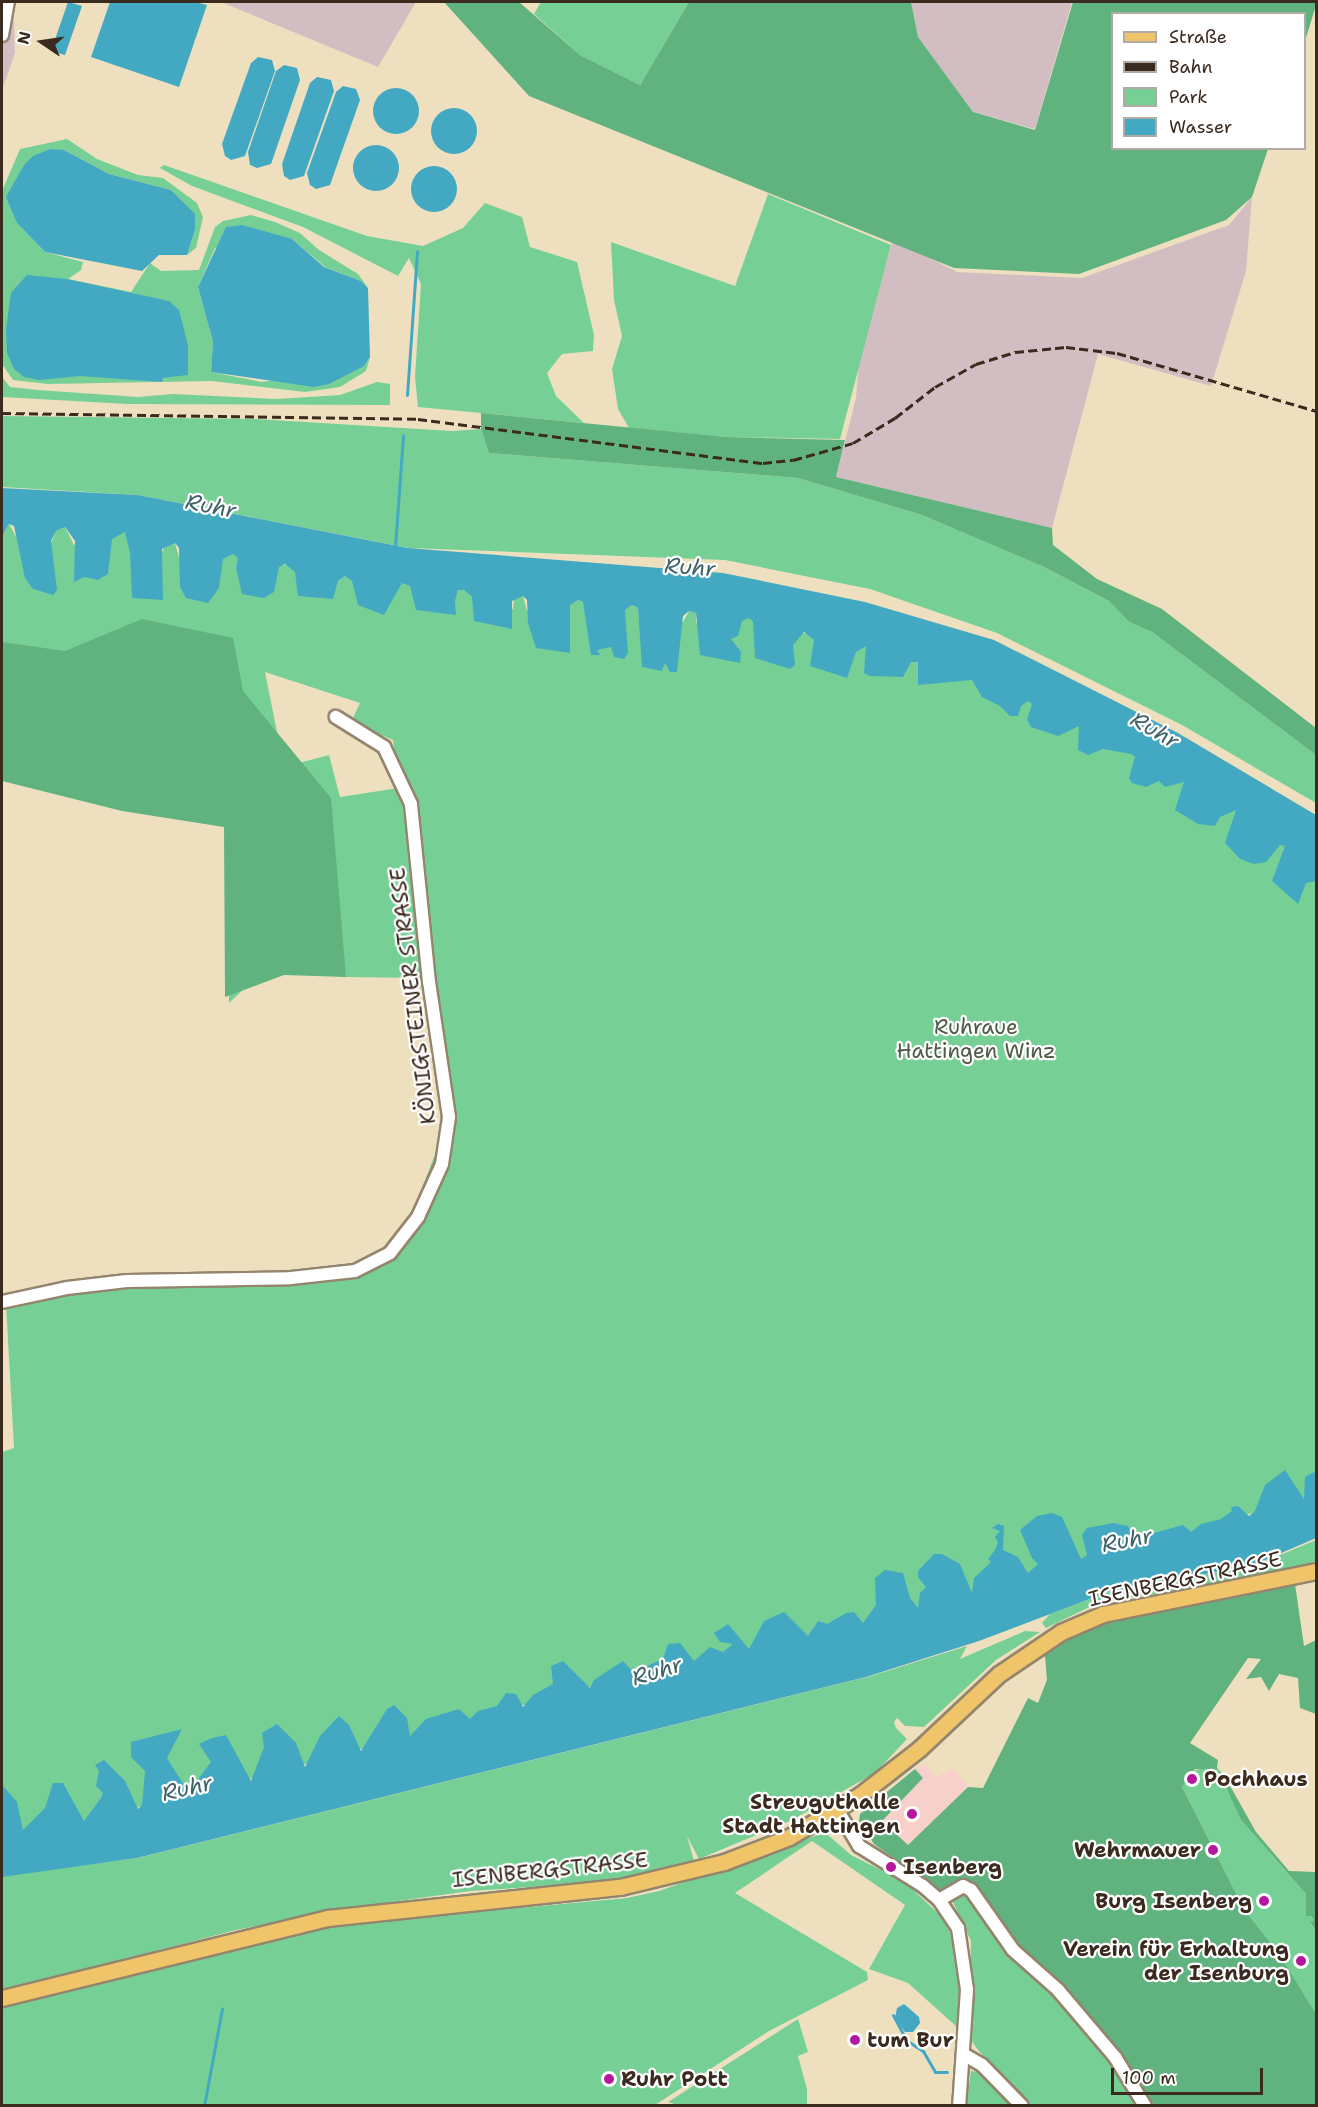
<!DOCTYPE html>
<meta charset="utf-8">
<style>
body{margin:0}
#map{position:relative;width:1318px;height:2107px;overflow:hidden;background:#eee0bf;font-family:"Shantell Sans",sans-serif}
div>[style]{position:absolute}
.built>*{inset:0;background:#f7d0cb}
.industrial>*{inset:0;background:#d2bec2}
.green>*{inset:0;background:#76d096}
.forest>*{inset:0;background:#60b27f}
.water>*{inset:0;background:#43a9c3}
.round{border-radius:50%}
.stream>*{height:3px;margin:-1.5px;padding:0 1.5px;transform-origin:1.5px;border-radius:1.5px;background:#43a9c3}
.roads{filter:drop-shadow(2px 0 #94856e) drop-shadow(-2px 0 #94856e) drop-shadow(0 2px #94856e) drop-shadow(0 -2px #94856e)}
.minor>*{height:12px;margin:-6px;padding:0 6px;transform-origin:6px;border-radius:6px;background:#fff}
.major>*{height:15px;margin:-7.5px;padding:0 7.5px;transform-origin:7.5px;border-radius:7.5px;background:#f0c469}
.rail>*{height:3px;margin-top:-1.5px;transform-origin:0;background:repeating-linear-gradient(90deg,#3b2a1e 0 9px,transparent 0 13.5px)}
.dots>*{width:16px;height:16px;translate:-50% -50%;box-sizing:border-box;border:3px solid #fff;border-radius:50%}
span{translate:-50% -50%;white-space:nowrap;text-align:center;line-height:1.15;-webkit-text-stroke:4.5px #fff;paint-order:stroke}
.street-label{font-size:21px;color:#3b2a1e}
.park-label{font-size:21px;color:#4d5c42}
.poi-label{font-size:21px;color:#3b2a1e;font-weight:700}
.left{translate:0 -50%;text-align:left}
.right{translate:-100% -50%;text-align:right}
.water-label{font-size:22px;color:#3f6368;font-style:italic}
.frame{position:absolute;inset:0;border:3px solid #3b2a1e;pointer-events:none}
.legend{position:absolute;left:1111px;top:12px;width:195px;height:138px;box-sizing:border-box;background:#fff;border:2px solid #b1aaa5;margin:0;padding:8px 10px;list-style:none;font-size:18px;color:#3b2a1e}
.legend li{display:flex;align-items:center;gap:12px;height:30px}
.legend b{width:30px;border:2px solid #b1aaa5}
.north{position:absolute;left:12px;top:12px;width:60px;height:60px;-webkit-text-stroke:4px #fff;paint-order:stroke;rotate:283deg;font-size:16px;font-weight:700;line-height:24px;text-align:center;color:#3b2a1e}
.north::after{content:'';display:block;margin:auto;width:21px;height:27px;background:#3b2a1e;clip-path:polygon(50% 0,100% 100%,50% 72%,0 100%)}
.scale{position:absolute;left:1111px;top:2068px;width:152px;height:27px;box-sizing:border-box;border:3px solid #3b2a1e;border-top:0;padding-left:8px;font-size:18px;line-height:21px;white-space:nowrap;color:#3b2a1e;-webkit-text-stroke:4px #fff;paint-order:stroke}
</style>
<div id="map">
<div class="built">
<i style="clip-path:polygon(924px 1763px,936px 1777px,953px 1769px,968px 1786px,908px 1845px,882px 1821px,923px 1778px,915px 1769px)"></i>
</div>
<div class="industrial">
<i style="clip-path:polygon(2px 2px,13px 2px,15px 53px,2px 90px)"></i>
<i style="clip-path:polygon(221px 2px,416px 2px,378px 67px)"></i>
<i style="clip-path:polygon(911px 2px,1072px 2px,1035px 129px,973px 112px,918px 37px)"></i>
<i style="clip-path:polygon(1252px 197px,1246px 271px,1211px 386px,1098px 354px,1052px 528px,836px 477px,856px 398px,859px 362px,893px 239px,957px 272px,1082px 278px,1229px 225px)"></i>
</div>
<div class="green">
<i style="clip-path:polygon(541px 2px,689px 2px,640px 85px,580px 55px,534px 14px)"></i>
<i style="clip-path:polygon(67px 139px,97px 159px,138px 175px,163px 178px,197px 203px,203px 217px,196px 248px,187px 255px,195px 230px,195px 215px,171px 190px,109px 174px,64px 150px,24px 165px,17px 180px,17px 223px,45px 252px,83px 262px,81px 270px,68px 279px,131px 292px,150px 263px,161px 271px,199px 270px,215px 227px,223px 221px,251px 215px,275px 222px,300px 233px,319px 250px,358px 274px,368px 288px,361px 281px,325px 267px,292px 239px,215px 248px,198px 287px,213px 342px,211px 372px,262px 382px,364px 366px,370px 357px,366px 371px,340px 387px,305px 392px,212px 381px,48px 384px,13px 380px,2px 364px,2px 191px,20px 149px)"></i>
<i style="clip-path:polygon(164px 165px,367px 236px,423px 246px,463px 228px,485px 203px,522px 217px,530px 247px,577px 262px,594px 335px,593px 351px,562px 354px,547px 373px,556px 396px,584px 423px,418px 407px,415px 377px,421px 284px,409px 258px,398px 276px,303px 227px,192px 186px,160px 168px)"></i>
<i style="clip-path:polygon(768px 194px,891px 245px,840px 439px,727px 437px,629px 428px,618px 409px,612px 369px,622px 336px,614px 300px,611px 242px,735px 286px)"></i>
<i style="clip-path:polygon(2px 377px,10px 387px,38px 390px,138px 397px,173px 394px,277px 399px,340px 395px,377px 382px,390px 384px,390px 405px,127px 404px,2px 397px)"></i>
<i style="clip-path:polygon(2px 416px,256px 419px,452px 431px,481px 429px,489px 453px,798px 478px,922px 515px,1044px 567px,1109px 601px,1129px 622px,1152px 632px,1316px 755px,1316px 803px,1182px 725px,997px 633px,870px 589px,725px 560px,409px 548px,138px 495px,2px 487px)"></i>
<i style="clip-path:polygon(evenodd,9px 524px,18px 540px,51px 543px,56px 531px,65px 527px,74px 545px,125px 532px,161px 554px,167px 543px,175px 543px,179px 557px,223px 558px,233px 554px,239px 558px,237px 566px,291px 565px,295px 572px,337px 582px,345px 576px,396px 591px,402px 583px,406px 583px,455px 600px,458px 590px,464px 590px,472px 597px,513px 609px,514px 598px,523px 596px,527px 611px,578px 600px,583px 602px,586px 616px,625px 619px,625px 610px,632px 605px,638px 608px,639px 619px,683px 622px,689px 611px,696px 613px,696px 623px,749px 617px,753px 622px,811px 635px,854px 641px,1112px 725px,1316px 864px,1316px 1492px,1305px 1499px,1301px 1497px,1160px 1543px,879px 1620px,654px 1670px,249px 1779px,192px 1799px,190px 1794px,84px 1821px,82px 1819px,2px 1835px,2px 1452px,14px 1448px,6px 1304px,72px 1289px,366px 1268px,401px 1242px,446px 1126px,424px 978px,346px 977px,345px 969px,278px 973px,246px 987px,229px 1003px,227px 823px,2px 696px,2px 536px,9px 524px,265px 672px,360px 703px,351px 722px,393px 740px,399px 788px,340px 797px,329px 755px,284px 767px,265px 672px)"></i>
<i style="clip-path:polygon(1316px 1540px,1316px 1561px,1289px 1572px,1098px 1603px,1046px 1628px,1042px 1623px,1050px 1614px,1112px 1591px,1256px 1565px)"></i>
<i style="clip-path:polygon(1025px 1631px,1040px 1632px,996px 1660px,924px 1727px,905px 1726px,897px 1718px,894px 1722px,896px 1728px,907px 1739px,875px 1773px,790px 1821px,699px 1859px,687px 1836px,694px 1861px,651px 1874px,593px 1883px,470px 1891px,341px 1909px,236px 1930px,2px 1991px,2px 1876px,138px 1858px,871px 1676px,967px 1646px,960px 1659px)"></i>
<i style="clip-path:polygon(1206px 1767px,1217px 1768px,1224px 1776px,1241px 1820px,1306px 1894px,1306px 1917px,1311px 1916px,1314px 1920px,1310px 1924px,1316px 1931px,1316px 2014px,1282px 1958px,1244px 1909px,1182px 1787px,1190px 1772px)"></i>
<i style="clip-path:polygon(817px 1835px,828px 1835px,851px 1855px,905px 1882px,943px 1918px,956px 1945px,961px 1989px,957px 2027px,908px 1983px,869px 1969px,905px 1905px,812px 1841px,735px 1893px,867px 1972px,868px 1980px,769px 2031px,655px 2105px,2px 2106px,2px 2004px,237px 1946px,348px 1924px,627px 1898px,659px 1891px)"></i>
<i style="clip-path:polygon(959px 1894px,967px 1894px,1057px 1992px,1111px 2057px,1141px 2105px,1029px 2105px,978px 2050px,969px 2037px,971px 1941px,952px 1900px)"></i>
<i style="clip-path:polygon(798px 2019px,808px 2052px,798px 2056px,807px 2089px,807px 2105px,681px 2106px,668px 2102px)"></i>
<i style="clip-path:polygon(971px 2071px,984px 2073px,1015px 2106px,966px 2106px)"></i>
</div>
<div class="forest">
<i style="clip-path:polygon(444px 2px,519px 2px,580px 55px,640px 85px,689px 2px,911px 2px,918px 37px,973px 112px,1035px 130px,1073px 2px,1316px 2px,1316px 5px,1305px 41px,1304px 14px,1112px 14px,1112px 148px,1268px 149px,1252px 197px,1226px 220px,1079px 274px,954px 268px,529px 96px)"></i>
<i style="clip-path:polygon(481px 413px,727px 437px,845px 440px,836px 477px,1052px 528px,1053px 545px,1097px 579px,1162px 609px,1316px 728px,1316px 755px,1152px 632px,1129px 622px,1109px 601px,1044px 567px,922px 515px,798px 478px,489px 453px,481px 429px)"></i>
<i style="clip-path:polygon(142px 619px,233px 638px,243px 691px,331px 798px,346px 977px,284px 975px,225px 997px,224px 827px,122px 811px,2px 781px,2px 642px,65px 651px)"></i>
<i style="clip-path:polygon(1295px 1584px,1304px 1646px,1316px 1640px,1316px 1714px,1300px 1708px,1298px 1678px,1279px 1674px,1269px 1691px,1261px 1677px,1246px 1679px,1261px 1659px,1248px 1658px,1190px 1743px,1218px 1760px,1217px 1768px,1225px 1777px,1256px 1832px,1289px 1871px,1316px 1872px,1316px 1931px,1310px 1923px,1314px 1920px,1311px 1916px,1306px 1917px,1306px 1894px,1241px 1820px,1218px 1769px,1195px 1769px,1182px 1787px,1244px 1909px,1282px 1958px,1316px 2014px,1316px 2105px,1148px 2105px,1014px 1947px,969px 1879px,943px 1893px,874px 1844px,859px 1822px,860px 1814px,915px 1769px,923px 1778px,882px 1821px,908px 1845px,968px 1787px,983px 1788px,1028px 1698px,1038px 1703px,1047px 1680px,1045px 1656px,1038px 1651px,1071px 1633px,1108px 1620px,1195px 1600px)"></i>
</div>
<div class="water">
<i style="clip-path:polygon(68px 2px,82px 6px,65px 55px,51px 51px)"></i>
<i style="clip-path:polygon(110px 2px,195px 2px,207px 5px,179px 87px,91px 57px)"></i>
<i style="clip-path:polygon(258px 57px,272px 60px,275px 71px,245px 156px,231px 160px,225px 156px,222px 144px,251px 63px)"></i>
<i style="clip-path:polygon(284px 65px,297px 68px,300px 80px,271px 164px,257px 168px,250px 165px,248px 152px,276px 71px)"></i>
<i style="clip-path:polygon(317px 77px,331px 80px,334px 91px,304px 176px,290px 180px,284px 176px,282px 164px,310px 83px)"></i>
<i style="clip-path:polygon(343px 86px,356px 89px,360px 100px,330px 185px,316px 189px,310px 185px,307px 173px,336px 92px)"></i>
<i class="round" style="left:373px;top:88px;width:46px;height:46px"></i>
<i class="round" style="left:431px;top:108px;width:46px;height:46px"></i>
<i class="round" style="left:353px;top:145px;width:46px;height:46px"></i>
<i style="clip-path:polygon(50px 149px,64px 150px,109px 174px,171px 190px,195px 214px,195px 230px,187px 255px,159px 255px,142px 271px,45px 252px,17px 223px,6px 197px,24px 165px,33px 156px)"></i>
<i class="round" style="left:411px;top:166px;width:46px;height:46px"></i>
<i style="clip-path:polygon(242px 225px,292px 239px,324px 267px,361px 281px,368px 288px,370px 357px,364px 366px,329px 384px,314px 387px,211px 372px,213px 342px,198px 287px,226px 227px)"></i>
<i style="clip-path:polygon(27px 275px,67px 279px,169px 301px,179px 310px,188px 346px,188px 375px,163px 378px,162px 382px,80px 376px,39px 380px,24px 377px,14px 369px,7px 353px,6px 330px,11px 293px)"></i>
<i style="clip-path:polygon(2px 488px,138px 495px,408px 548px,723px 573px,865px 602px,994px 640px,1178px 733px,1316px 815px,1316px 881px,1306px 883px,1298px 904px,1272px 881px,1285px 846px,1280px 845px,1266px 862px,1254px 864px,1240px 859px,1225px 843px,1236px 810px,1220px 817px,1215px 826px,1198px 824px,1175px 810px,1184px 782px,1165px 787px,1159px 781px,1146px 787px,1132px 783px,1129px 778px,1135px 757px,1131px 754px,1103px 749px,1088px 755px,1078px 750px,1079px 726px,1058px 736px,1031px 727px,1027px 720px,1032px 704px,1028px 701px,1021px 706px,1018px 716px,1010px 716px,1000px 706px,982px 697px,972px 680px,918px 685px,918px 662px,911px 662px,903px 677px,870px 676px,864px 673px,866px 646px,856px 652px,847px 678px,810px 666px,814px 640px,804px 632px,793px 645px,795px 665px,790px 669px,755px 658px,753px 622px,749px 618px,742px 621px,738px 636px,731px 639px,741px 652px,740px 663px,700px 655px,696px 613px,689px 611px,683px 616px,677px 672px,670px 672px,665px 663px,662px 671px,642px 667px,638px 608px,632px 605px,625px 610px,628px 653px,624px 659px,614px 657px,611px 647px,597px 650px,600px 655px,591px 655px,583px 602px,578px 600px,570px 605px,570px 653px,536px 648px,528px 623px,527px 600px,523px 596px,512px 601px,512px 629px,474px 621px,472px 597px,464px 590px,458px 590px,455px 601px,456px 615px,416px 610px,410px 586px,402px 583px,384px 615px,358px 605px,352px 581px,345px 576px,338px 581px,333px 599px,298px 596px,295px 572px,285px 564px,279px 567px,274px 592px,264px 598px,242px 594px,236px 568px,238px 558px,233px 554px,223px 559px,219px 588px,208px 603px,186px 598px,180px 587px,179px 548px,175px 543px,162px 549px,163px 600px,132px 598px,130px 553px,125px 532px,112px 539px,108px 574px,98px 580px,84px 577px,74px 582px,75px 541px,65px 527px,56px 531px,51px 541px,57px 590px,53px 595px,33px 589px,25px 578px,14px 526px,9px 524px,2px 536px)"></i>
<i style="clip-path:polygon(1285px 1470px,1304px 1499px,1305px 1477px,1316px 1471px,1316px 1538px,1254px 1565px,1111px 1591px,979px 1641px,866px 1677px,137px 1858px,2px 1877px,2px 1785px,17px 1802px,23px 1830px,45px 1808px,53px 1783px,63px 1783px,84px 1821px,101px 1798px,103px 1793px,96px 1786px,99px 1771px,95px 1765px,104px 1760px,125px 1781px,138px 1809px,142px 1805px,145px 1771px,131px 1757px,131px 1742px,182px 1729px,167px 1758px,192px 1798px,199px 1778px,211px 1762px,199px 1744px,212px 1738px,226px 1735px,251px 1781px,264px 1747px,262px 1733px,277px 1724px,296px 1743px,305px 1767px,320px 1736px,339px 1716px,349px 1725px,361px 1751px,387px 1709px,394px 1705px,407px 1718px,410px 1736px,426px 1719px,459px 1709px,470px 1719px,478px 1711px,497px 1706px,506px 1693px,516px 1694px,523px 1707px,533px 1695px,553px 1684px,551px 1666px,563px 1661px,590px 1688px,594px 1680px,623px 1661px,638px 1677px,649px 1665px,663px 1659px,668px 1644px,680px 1643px,694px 1661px,710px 1647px,723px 1652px,733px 1644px,720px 1642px,714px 1633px,728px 1624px,749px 1649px,764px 1621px,784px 1612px,808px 1636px,818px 1621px,827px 1624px,846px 1613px,854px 1612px,863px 1623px,876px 1605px,875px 1578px,885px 1570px,903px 1573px,910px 1598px,918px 1608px,920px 1593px,926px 1587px,918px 1577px,918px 1571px,934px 1554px,942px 1554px,960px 1564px,972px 1593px,974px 1578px,991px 1562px,988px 1559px,995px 1550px,998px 1542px,995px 1537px,1000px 1531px,992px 1528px,998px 1524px,1004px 1526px,1003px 1550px,1018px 1557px,1028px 1573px,1038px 1564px,1032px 1558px,1020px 1530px,1037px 1516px,1052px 1513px,1062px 1517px,1081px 1559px,1087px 1555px,1082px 1535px,1087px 1528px,1113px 1523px,1128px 1526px,1138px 1544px,1150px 1534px,1183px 1525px,1191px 1532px,1201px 1524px,1221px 1519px,1232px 1511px,1231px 1507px,1238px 1506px,1249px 1516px,1255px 1511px,1265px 1485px)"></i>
<i style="clip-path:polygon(904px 2004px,919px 2017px,920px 2023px,913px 2032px,905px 2032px,895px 2018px,897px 2008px)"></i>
</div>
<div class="stream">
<i style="left:407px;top:395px;width:144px;rotate:-86deg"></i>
<i style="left:395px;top:547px;width:112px;rotate:-85.9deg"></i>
<i style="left:893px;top:2015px;width:24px;rotate:62deg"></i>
<i style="left:909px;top:2042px;width:17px;rotate:33deg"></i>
<i style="left:923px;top:2051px;width:24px;rotate:60deg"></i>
<i style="left:935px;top:2072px;width:12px"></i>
<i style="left:204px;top:2106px;width:99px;rotate:-79.5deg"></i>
</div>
<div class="roads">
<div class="minor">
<i style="left:2px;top:35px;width:34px;rotate:-80deg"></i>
<i style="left:2px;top:1302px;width:66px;rotate:-12.2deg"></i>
<i style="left:67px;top:1288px;width:60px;rotate:-6.7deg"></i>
<i style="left:127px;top:1281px;width:164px;rotate:-1deg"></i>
<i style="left:291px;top:1278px;width:64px;rotate:-6.2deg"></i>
<i style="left:355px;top:1271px;width:39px;rotate:-27deg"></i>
<i style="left:390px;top:1253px;width:46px;rotate:-52.1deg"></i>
<i style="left:418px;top:1217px;width:58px;rotate:-65.6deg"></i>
<i style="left:442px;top:1164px;width:48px;rotate:-81.5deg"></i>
<i style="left:449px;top:1117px;width:136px;rotate:-98.4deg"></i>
<i style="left:429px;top:982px;width:179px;rotate:-95.8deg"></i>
<i style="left:411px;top:804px;width:63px;rotate:-115.3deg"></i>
<i style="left:384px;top:747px;width:57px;rotate:-148deg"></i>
<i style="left:838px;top:1811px;width:41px;rotate:59deg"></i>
<i style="left:859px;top:1846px;width:75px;rotate:32deg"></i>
<i style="left:923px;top:1886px;width:21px;rotate:41deg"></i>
<i style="left:939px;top:1900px;width:34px;rotate:56deg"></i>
<i style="left:958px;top:1928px;width:63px;rotate:81.7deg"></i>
<i style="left:967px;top:1990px;width:116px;rotate:93.9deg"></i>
<i style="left:939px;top:1900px;width:28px;rotate:-30deg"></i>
<i style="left:963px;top:1886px;width:9px;rotate:27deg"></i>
<i style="left:971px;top:1890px;width:73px;rotate:55deg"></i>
<i style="left:1013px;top:1950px;width:60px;rotate:41.6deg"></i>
<i style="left:1058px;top:1990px;width:88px;rotate:49.6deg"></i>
<i style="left:1115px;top:2057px;width:57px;rotate:58.5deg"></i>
<i style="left:963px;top:2054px;width:22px;rotate:30deg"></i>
<i style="left:982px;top:2065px;width:57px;rotate:45.7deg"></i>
</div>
<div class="major">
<i style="left:2px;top:1998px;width:336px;rotate:-13.8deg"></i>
<i style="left:328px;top:1918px;width:294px;rotate:-6.1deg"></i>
<i style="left:620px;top:1887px;width:107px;rotate:-13.5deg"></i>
<i style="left:724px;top:1862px;width:70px;rotate:-21deg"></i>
<i style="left:789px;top:1837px;width:82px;rotate:-30.6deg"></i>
<i style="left:860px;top:1795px;width:75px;rotate:-37.9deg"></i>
<i style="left:919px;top:1749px;width:110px;rotate:-43.2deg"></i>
<i style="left:999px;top:1674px;width:75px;rotate:-34.1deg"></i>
<i style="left:1061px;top:1632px;width:46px;rotate:-23.2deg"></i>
<i style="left:1103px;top:1614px;width:217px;rotate:-11.4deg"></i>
</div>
</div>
<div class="rail">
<i style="left:2px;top:413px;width:416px;rotate:0.8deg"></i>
<i style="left:418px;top:419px;width:348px;rotate:7.3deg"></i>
<i style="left:763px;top:463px;width:30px;rotate:-6deg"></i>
<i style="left:793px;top:460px;width:62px;rotate:-15.8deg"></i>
<i style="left:853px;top:443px;width:49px;rotate:-30.8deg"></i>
<i style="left:895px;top:418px;width:51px;rotate:-37.8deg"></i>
<i style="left:935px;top:387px;width:47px;rotate:-29.3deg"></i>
<i style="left:976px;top:364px;width:41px;rotate:-17.1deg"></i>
<i style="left:1015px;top:352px;width:51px;rotate:-5.6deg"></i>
<i style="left:1066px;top:347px;width:51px;rotate:6.7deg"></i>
<i style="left:1117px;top:353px;width:207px;rotate:16.2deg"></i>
</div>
<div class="dots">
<i style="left:1192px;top:1779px;background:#b5179e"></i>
<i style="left:912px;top:1814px;background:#b5179e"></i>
<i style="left:1213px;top:1850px;background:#b5179e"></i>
<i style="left:891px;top:1867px;background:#b5179e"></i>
<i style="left:1264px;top:1901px;background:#b5179e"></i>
<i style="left:1301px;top:1961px;background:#b5179e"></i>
<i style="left:855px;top:2040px;background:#b5179e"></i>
<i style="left:609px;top:2079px;background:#b5179e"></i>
</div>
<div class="street-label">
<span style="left:413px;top:996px;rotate:-97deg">KÖNIGSTEINER STRASSE</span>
<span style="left:1185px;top:1579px;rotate:-12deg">ISENBERGSTRASSE</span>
<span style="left:550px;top:1870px;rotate:-6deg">ISENBERGSTRASSE</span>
</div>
<div class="park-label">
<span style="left:976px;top:1039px">Ruhraue<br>Hattingen Winz</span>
</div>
<div class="poi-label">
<span class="left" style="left:1204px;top:1779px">Pochhaus</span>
<span class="right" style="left:900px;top:1814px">Streuguthalle<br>Stadt Hattingen</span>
<span class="right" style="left:1201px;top:1850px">Wehrmauer</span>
<span class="left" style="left:903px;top:1867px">Isenberg</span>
<span class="right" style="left:1252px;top:1901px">Burg Isenberg</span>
<span class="right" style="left:1289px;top:1961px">Verein für Erhaltung<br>der Isenburg</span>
<span class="left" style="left:867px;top:2040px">tum Bur</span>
<span class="left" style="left:621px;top:2079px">Ruhr Pott</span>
</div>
<div class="water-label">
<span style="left:211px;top:506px;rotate:11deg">Ruhr</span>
<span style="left:690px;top:567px;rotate:4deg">Ruhr</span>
<span style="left:1155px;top:730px;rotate:30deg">Ruhr</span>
<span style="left:1127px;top:1540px;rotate:-11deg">Ruhr</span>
<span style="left:657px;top:1671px;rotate:-17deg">Ruhr</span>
<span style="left:187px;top:1788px;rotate:-13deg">Ruhr</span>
</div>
<div class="frame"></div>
<ul class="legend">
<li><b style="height:8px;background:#f0c469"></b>Straße</li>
<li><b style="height:8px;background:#3b2a1e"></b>Bahn</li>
<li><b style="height:16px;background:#76d096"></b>Park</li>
<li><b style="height:16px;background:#43a9c3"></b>Wasser</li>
</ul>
<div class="north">N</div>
<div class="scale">100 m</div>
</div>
